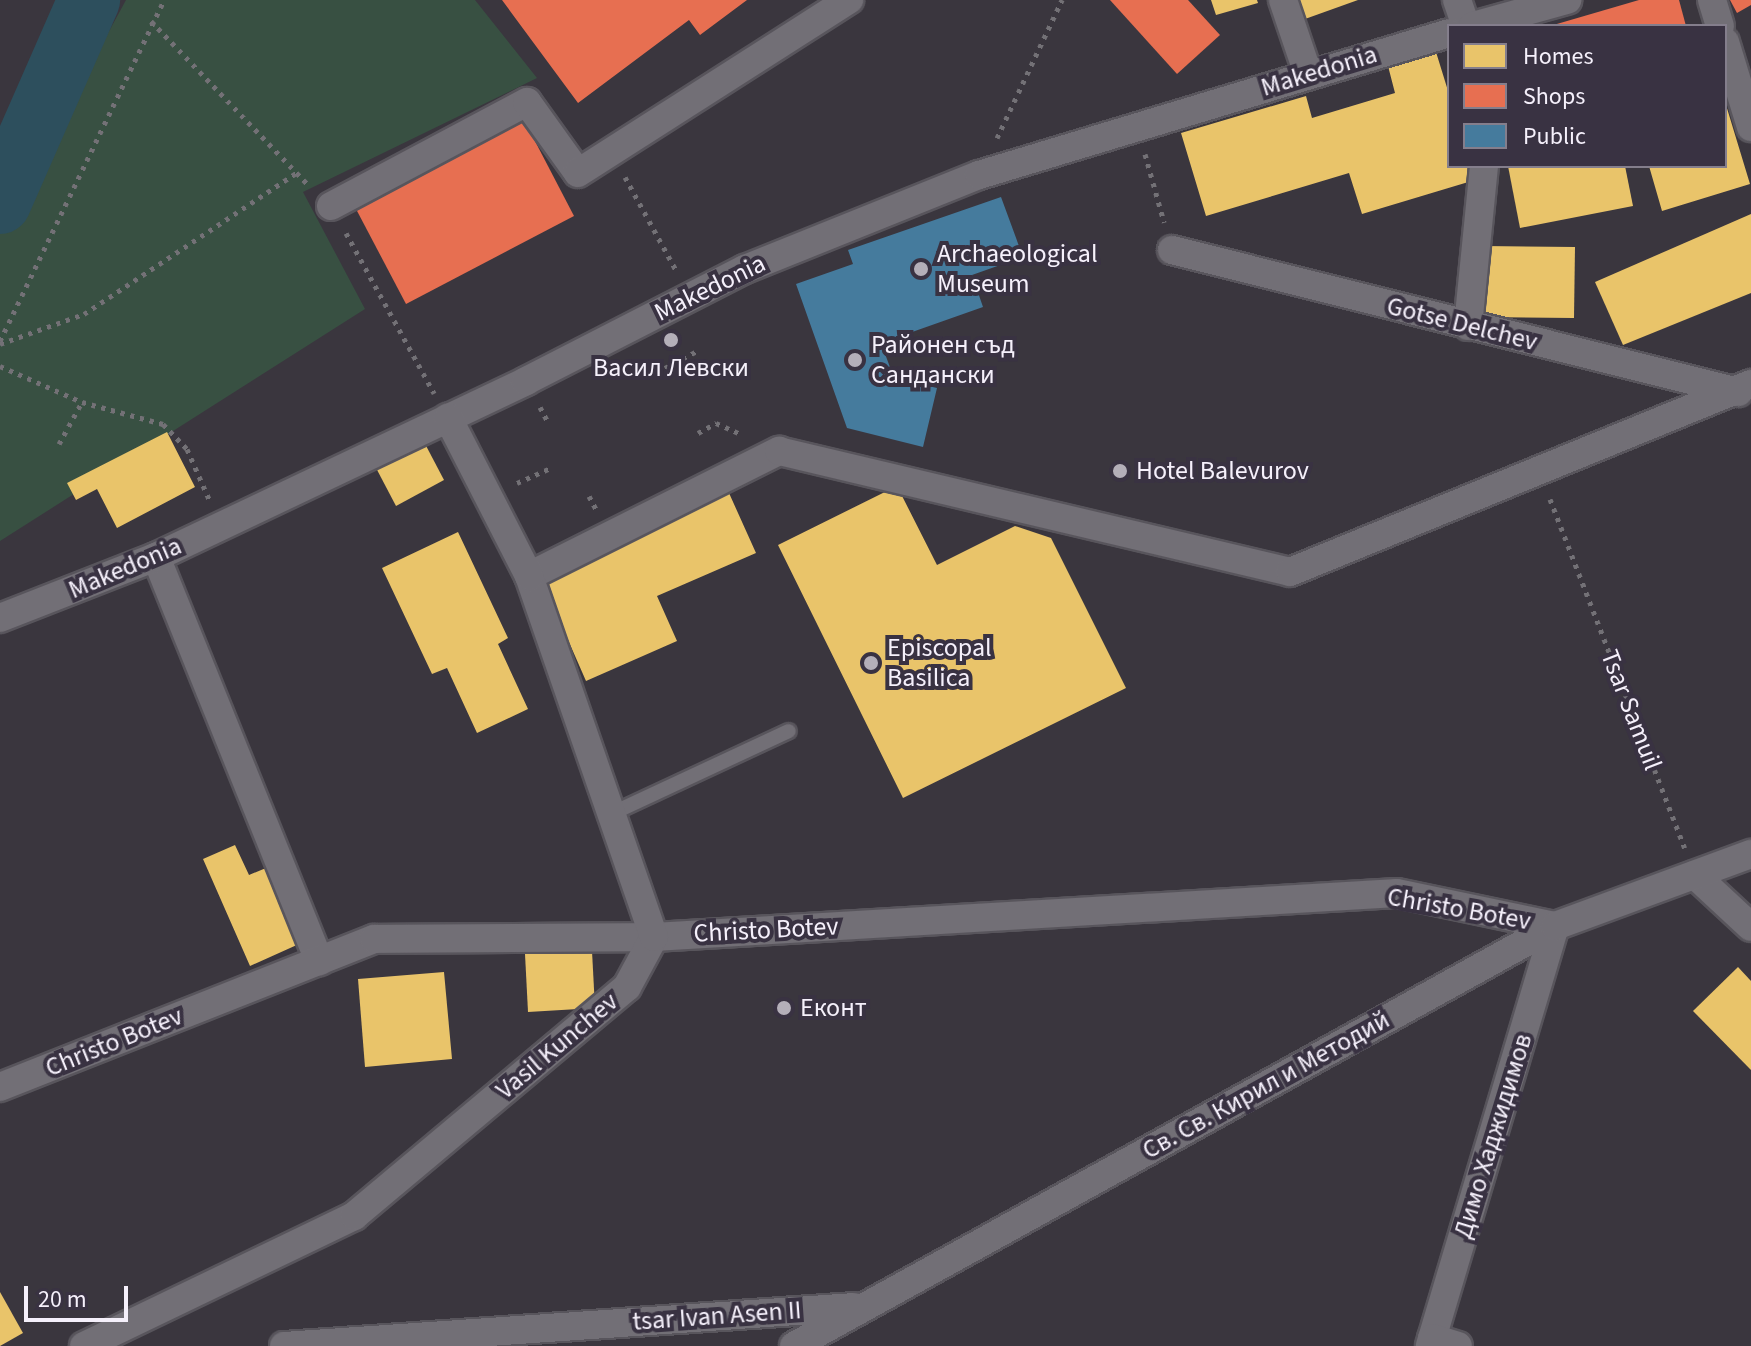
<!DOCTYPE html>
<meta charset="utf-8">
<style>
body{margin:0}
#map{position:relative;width:1751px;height:1346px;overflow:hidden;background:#3a363e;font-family:"Source Sans 3",sans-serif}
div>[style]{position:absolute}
.green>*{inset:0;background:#385042}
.homes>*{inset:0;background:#e9c46a}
.shops>*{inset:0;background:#e76f51}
.public>*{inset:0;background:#457b9d}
.river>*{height:62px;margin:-31px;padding:0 31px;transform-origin:31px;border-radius:31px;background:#2d4f5d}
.path>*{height:5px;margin-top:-2.5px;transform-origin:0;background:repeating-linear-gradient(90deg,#737176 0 4px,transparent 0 10px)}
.roads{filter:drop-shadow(2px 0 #58555c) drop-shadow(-2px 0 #58555c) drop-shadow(0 2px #58555c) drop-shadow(0 -2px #58555c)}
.lane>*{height:14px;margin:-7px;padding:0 7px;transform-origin:7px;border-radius:7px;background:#726f76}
.street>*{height:28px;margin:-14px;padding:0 14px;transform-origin:14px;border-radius:14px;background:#726f76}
.dots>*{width:22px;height:22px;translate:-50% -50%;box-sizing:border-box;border:4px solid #393242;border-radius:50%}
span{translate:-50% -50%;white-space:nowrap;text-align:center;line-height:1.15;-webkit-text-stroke:8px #393242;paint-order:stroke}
.street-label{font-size:26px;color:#f5f0fb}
.poi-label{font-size:26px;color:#f5f0fb}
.left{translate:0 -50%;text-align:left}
.legend{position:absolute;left:1447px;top:24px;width:280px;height:144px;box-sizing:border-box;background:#393242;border:2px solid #847e8c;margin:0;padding:10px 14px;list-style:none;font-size:24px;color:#f5f0fb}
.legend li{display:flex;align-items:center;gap:16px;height:40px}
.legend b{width:40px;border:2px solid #847e8c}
.scale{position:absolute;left:24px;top:1286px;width:104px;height:36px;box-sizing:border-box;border:4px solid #f5f0fb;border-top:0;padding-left:10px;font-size:24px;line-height:28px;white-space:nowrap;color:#f5f0fb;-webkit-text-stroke:6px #393242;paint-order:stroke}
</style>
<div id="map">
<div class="green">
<i style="clip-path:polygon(126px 0,475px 0,537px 78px,303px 192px,365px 309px,0 541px,0 232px)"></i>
</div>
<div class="homes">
<i style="clip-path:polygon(1211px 0,1257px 0,1258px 3px,1216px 15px)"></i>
<i style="clip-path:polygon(1298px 0,1358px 0,1305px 19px)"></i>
<i style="clip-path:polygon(1436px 52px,1449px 94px,1449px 166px,1471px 166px,1475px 180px,1362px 214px,1349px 173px,1206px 216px,1181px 133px,1306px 96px,1312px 118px,1395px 93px,1388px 66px)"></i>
<i style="clip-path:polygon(1726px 105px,1750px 184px,1662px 211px,1649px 166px,1725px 166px)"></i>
<i style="clip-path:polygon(1508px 166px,1625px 166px,1633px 206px,1520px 228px)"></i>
<i style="clip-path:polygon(1751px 214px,1751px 293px,1623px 345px,1595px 282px)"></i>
<i style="clip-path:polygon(1483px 246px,1575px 247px,1574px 318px,1482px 317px)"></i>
<i style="clip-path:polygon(167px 432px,195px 487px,117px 528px,97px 489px,76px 500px,67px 483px)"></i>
<i style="clip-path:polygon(423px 440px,444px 480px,396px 506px,375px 466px)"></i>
<i style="clip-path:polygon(897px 486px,937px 565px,1015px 526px,1051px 538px,1126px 688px,903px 798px,778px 545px)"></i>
<i style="clip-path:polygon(729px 493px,756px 553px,657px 596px,677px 641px,586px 681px,540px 576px)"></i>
<i style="clip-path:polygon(458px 532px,508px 638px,498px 644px,528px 709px,477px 733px,447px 668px,432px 674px,382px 568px)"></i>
<i style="clip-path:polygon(235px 845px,249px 875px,266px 868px,299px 944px,250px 966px,203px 859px)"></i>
<i style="clip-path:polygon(592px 951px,595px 1008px,528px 1012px,525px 954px)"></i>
<i style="clip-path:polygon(1738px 967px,1751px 981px,1751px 1070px,1693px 1011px)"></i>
<i style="clip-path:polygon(444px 972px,452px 1059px,365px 1067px,358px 979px)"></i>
<i style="clip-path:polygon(0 1292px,23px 1333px,0 1346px)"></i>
</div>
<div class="shops">
<i style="clip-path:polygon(502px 0,747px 0,700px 35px,689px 20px,578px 103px)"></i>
<i style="clip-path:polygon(1110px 0,1188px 0,1220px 35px,1177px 74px)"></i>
<i style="clip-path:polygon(1639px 0,1679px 0,1686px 26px,1550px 26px)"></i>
<i style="clip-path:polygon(1730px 0,1751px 0,1751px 5px,1737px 13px)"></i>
<i style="clip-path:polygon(524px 120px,574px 216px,406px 304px,356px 209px)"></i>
</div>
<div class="public">
<i style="clip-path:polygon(1001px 197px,1023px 257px,972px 275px,983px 307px,881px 343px,894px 378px,937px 388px,923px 447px,847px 428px,796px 284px,853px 264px,848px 250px)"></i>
</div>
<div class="river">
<i style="left:0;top:203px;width:222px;rotate:-66.3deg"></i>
</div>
<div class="path">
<i style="left:151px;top:21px;width:227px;rotate:46.2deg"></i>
<i style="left:997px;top:138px;width:153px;rotate:-64.8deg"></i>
<i style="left:1145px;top:154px;width:71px;rotate:74.4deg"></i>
<i style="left:625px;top:177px;width:106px;rotate:61.3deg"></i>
<i style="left:346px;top:233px;width:183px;rotate:61.2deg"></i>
<i style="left:0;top:341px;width:378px;rotate:-64.3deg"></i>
<i style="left:0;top:344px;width:89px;rotate:-19.7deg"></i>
<i style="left:84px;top:314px;width:255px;rotate:-33.6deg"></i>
<i style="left:0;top:366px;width:90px;rotate:23.7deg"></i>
<i style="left:82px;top:402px;width:84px;rotate:15.2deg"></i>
<i style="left:163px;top:424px;width:35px;rotate:46deg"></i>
<i style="left:187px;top:449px;width:55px;rotate:66.3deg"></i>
<i style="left:665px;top:368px;width:36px;rotate:-28deg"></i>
<i style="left:540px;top:407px;width:19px;rotate:62deg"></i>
<i style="left:698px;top:433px;width:21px;rotate:-29deg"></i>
<i style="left:716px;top:423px;width:27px;rotate:24deg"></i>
<i style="left:59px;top:444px;width:48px;rotate:-61.3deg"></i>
<i style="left:517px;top:483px;width:35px;rotate:-24deg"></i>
<i style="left:589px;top:496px;width:15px;rotate:62deg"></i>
<i style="left:1550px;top:499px;width:374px;rotate:68.9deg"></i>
</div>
<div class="roads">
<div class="lane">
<i style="left:611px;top:814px;width:196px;rotate:-25deg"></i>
</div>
<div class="street">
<i style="left:1283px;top:0;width:78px;rotate:71.3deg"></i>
<i style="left:1457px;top:0;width:28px;rotate:71deg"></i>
<i style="left:1712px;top:0;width:27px;rotate:73deg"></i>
<i style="left:1473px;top:26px;width:98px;rotate:-15.5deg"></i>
<i style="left:1725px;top:42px;width:89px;rotate:73deg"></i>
<i style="left:331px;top:206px;width:222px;rotate:-28deg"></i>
<i style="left:527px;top:102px;width:87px;rotate:54.3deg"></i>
<i style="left:578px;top:173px;width:322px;rotate:-32.6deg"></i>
<i style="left:1172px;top:250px;width:584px;rotate:14.08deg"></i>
<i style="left:1468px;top:326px;width:161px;rotate:-84.3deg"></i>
<i style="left:156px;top:557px;width:436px;rotate:68deg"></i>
<i style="left:529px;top:576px;width:280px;rotate:-26.6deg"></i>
<i style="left:779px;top:451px;width:525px;rotate:13.32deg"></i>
<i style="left:1290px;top:572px;width:498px;rotate:-22.2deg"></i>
<i style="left:0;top:618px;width:168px;rotate:-21.4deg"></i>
<i style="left:156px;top:557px;width:410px;rotate:-25.4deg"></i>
<i style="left:526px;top:381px;width:246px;rotate:-27.1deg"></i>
<i style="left:745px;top:269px;width:252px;rotate:-21.9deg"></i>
<i style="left:979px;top:175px;width:491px;rotate:-16.8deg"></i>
<i style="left:1695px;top:875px;width:76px;rotate:42.9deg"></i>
<i style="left:0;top:1087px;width:402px;rotate:-21.6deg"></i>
<i style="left:374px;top:939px;width:280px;rotate:-0.4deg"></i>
<i style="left:654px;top:937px;width:744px;rotate:-3.39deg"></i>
<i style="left:1397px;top:893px;width:161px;rotate:11.8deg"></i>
<i style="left:1555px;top:926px;width:438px;rotate:106.6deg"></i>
<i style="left:1432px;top:1338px;width:27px;rotate:17deg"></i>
<i style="left:84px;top:1346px;width:300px;rotate:-25.7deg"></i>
<i style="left:354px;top:1216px;width:356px;rotate:-40deg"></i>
<i style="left:627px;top:987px;width:57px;rotate:-61.6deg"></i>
<i style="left:654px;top:937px;width:382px;rotate:-109.1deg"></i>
<i style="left:529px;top:576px;width:178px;rotate:-117.1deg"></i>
<i style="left:284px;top:1346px;width:571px;rotate:-3.91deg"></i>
<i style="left:794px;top:1346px;width:869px;rotate:-28.89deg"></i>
<i style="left:1555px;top:926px;width:209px;rotate:-20.2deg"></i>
</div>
</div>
<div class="dots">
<i style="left:921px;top:269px;background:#b4afb9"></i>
<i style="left:671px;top:340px;background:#b4afb9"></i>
<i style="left:855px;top:360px;background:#b4afb9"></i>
<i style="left:1120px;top:471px;background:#b4afb9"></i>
<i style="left:871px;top:663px;background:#b4afb9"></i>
<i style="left:784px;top:1008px;background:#b4afb9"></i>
</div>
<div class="street-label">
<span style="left:1319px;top:71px;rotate:-17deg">Makedonia</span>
<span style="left:710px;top:288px;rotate:-26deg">Makedonia</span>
<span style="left:1462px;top:324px;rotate:14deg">Gotse Delchev</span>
<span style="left:125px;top:568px;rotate:-23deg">Makedonia</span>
<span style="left:1631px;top:710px;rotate:69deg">Tsar Samuil</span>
<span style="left:1459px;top:909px;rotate:10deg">Christo Botev</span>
<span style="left:766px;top:930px;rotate:-3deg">Christo Botev</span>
<span style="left:114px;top:1042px;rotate:-22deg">Christo Botev</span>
<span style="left:557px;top:1046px;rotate:-40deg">Vasil Kunchev</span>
<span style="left:1266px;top:1085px;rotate:-29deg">Св. Св. Кирил и Методий</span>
<span style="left:1493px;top:1136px;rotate:-73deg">Димо Хаджидимов</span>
<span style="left:717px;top:1316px;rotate:-4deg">tsar Ivan Asen II</span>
</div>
<div class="poi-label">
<span class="left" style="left:937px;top:269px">Archaeological<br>Museum</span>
<span class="left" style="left:871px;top:360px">Районен съд<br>Сандански</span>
<span style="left:671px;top:368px">Васил Левски</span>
<span class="left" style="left:1136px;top:471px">Hotel Balevurov</span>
<span class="left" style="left:887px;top:663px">Еpiscopal<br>Basilica</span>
<span class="left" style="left:800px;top:1008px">Еконт</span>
</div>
<ul class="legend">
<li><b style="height:22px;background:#e9c46a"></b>Homes</li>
<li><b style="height:22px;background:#e76f51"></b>Shops</li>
<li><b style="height:22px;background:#457b9d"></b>Public</li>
</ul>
<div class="scale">20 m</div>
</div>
